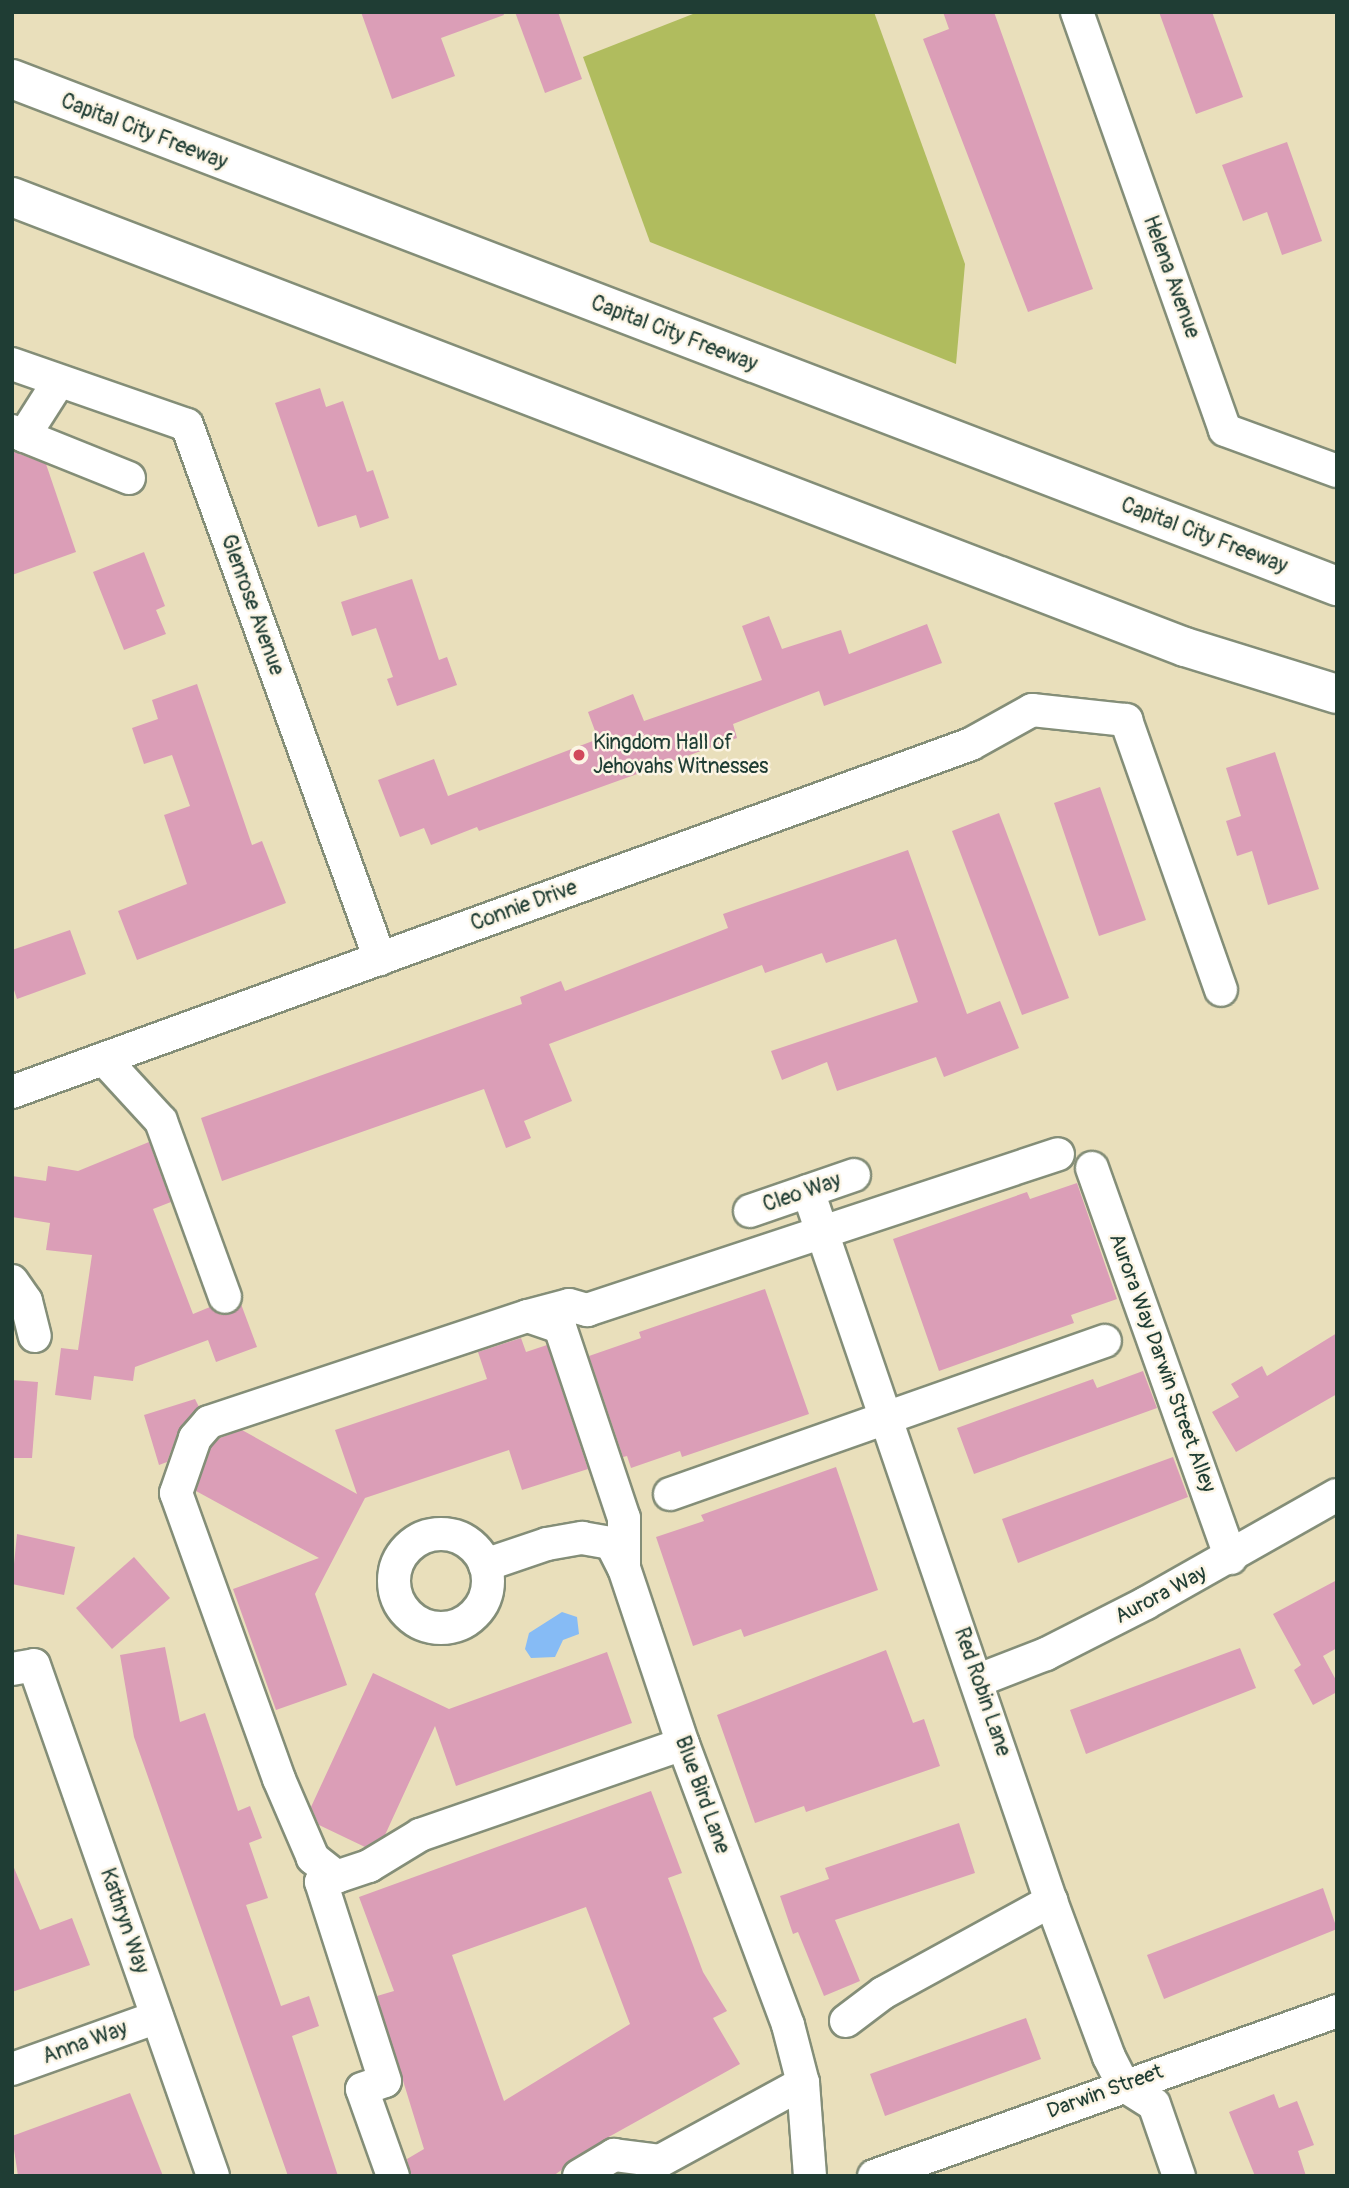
<!DOCTYPE html>
<style>
body{margin:0}
#map{position:relative;width:1349px;height:2188px;overflow:hidden;background:#e9dfbb;font-family:Pangolin,sans-serif}
div>[style]{position:absolute}
.green>*{inset:0;background:#b0bc5e}
.water>*{inset:0;background:#86bbf5}
.building>*{inset:0;background:#db9eb7}
.roads{filter:drop-shadow(2px 0 #848e78) drop-shadow(-2px 0 #848e78) drop-shadow(0 2px #848e78) drop-shadow(0 -2px #848e78)}
.minor>*{height:32px;margin:-16px;padding:0 16px;transform-origin:16px;border-radius:16px;background:#fff}
.minor>.ring{margin:-16px;padding:0;box-sizing:content-box;background:none;border:32px solid #fff;border-radius:50%}
.highway>*{height:38px;margin:-19px;padding:0 19px;transform-origin:19px;border-radius:19px;background:#fff}
.dots>*{width:19px;height:19px;translate:-50% -50%;box-sizing:border-box;border:4px solid #fcf5e5;border-radius:50%}
span{translate:-50% -50%;white-space:nowrap;text-align:center;line-height:1.15;-webkit-text-stroke:5px #fcf5e5;paint-order:stroke}
.street-label{font-size:21px;color:#1f3d34}
.poi-label{font-size:21px;color:#1f3d34}
.left{translate:0 -50%;text-align:left}
.frame{position:absolute;inset:0;border:14px solid #1f3d34;pointer-events:none}
</style>
<div id="map">
<div class="green">
<i style="clip-path:polygon(698px 12px,874px 12px,965px 264px,956px 364px,650px 242px,583px 57px)"></i>
</div>
<div class="water">
<i style="clip-path:polygon(562px 1612px,577px 1617px,579px 1634px,563px 1640px,555px 1657px,531px 1658px,525px 1649px,529px 1633px)"></i>
</div>
<div class="building">
<i style="clip-path:polygon(361px 12px,503px 12px,504px 15px,441px 38px,455px 76px,392px 99px)"></i>
<i style="clip-path:polygon(515px 12px,558px 12px,582px 79px,545px 93px)"></i>
<i style="clip-path:polygon(943px 12px,994px 12px,1093px 289px,1028px 312px,923px 39px,949px 29px)"></i>
<i style="clip-path:polygon(1159px 12px,1212px 12px,1243px 97px,1196px 114px)"></i>
<i style="clip-path:polygon(1287px 142px,1322px 241px,1282px 255px,1267px 212px,1243px 221px,1222px 165px)"></i>
<i style="clip-path:polygon(320px 388px,326px 407px,343px 401px,367px 472px,373px 470px,389px 518px,360px 528px,356px 515px,318px 527px,275px 403px)"></i>
<i style="clip-path:polygon(12px 451px,46px 464px,76px 552px,12px 575px)"></i>
<i style="clip-path:polygon(144px 552px,165px 606px,156px 610px,166px 634px,124px 650px,93px 572px)"></i>
<i style="clip-path:polygon(412px 579px,439px 660px,447px 657px,457px 685px,397px 706px,387px 679px,393px 677px,376px 628px,352px 636px,341px 602px)"></i>
<i style="clip-path:polygon(769px 616px,782px 649px,841px 630px,849px 654px,927px 624px,942px 663px,824px 706px,819px 691px,733px 724px,737px 738px,479px 831px,477px 827px,431px 845px,424px 828px,400px 837px,378px 780px,434px 759px,448px 796px,598px 739px,588px 712px,633px 694px,644px 721px,762px 680px,742px 626px)"></i>
<i style="clip-path:polygon(197px 684px,252px 845px,262px 841px,286px 903px,137px 960px,118px 911px,187px 884px,164px 815px,190px 806px,172px 755px,144px 764px,132px 728px,158px 719px,152px 700px)"></i>
<i style="clip-path:polygon(1275px 752px,1319px 889px,1268px 905px,1252px 851px,1237px 856px,1226px 821px,1241px 816px,1226px 768px)"></i>
<i style="clip-path:polygon(1100px 787px,1146px 920px,1099px 936px,1054px 803px)"></i>
<i style="clip-path:polygon(999px 813px,1069px 998px,1022px 1015px,952px 831px)"></i>
<i style="clip-path:polygon(908px 850px,967px 1014px,1000px 1001px,1019px 1048px,944px 1077px,936px 1057px,837px 1091px,827px 1062px,782px 1080px,771px 1051px,918px 1002px,896px 939px,826px 963px,822px 953px,765px 973px,762px 965px,549px 1044px,572px 1101px,524px 1121px,531px 1138px,506px 1148px,484px 1089px,222px 1181px,201px 1118px,522px 1004px,520px 997px,561px 981px,565px 991px,728px 928px,723px 914px)"></i>
<i style="clip-path:polygon(70px 930px,86px 974px,17px 999px,12px 984px,12px 950px)"></i>
<i style="clip-path:polygon(149px 1142px,171px 1202px,153px 1209px,193px 1314px,210px 1307px,221px 1315px,231px 1314px,241px 1304px,257px 1347px,216px 1362px,208px 1340px,135px 1367px,133px 1381px,94px 1376px,91px 1400px,55px 1395px,61px 1348px,78px 1350px,92px 1255px,46px 1250px,50px 1223px,12px 1217px,12px 1176px,46px 1181px,48px 1166px,78px 1171px)"></i>
<i style="clip-path:polygon(1077px 1183px,1117px 1299px,1071px 1315px,1074px 1323px,939px 1371px,893px 1239px,1027px 1192px,1030px 1199px)"></i>
<i style="clip-path:polygon(765px 1289px,809px 1414px,682px 1457px,680px 1451px,631px 1468px,627px 1456px,623px 1457px,589px 1356px,641px 1338px,639px 1332px)"></i>
<i style="clip-path:polygon(1337px 1333px,1337px 1394px,1236px 1452px,1212px 1412px,1239px 1397px,1231px 1384px,1262px 1366px,1267px 1376px)"></i>
<i style="clip-path:polygon(521px 1338px,526px 1352px,547px 1345px,588px 1469px,522px 1490px,509px 1450px,365px 1498px,315px 1594px,347px 1685px,276px 1710px,233px 1589px,319px 1558px,196px 1491px,211px 1447px,220px 1438px,242px 1430px,357px 1494px,335px 1430px,487px 1379px,478px 1352px)"></i>
<i style="clip-path:polygon(1143px 1371px,1157px 1408px,974px 1474px,957px 1428px,1093px 1379px,1097px 1388px)"></i>
<i style="clip-path:polygon(12px 1380px,38px 1382px,32px 1458px,12px 1458px)"></i>
<i style="clip-path:polygon(195px 1399px,199px 1407px,178px 1432px,167px 1462px,159px 1465px,144px 1415px)"></i>
<i style="clip-path:polygon(1173px 1457px,1188px 1497px,1018px 1563px,1002px 1519px)"></i>
<i style="clip-path:polygon(836px 1467px,878px 1590px,744px 1637px,741px 1629px,693px 1646px,656px 1537px,704px 1521px,701px 1515px)"></i>
<i style="clip-path:polygon(17px 1534px,75px 1547px,64px 1595px,12px 1584px)"></i>
<i style="clip-path:polygon(134px 1557px,170px 1598px,112px 1649px,76px 1608px)"></i>
<i style="clip-path:polygon(1337px 1580px,1337px 1648px,1323px 1656px,1337px 1682px,1337px 1692px,1313px 1705px,1294px 1670px,1301px 1665px,1273px 1614px)"></i>
<i style="clip-path:polygon(165px 1647px,180px 1722px,205px 1713px,238px 1811px,250px 1806px,262px 1838px,249px 1843px,268px 1898px,246px 1905px,281px 2006px,309px 1996px,319px 2026px,292px 2036px,338px 2176px,288px 2176px,134px 1737px,120px 1655px)"></i>
<i style="clip-path:polygon(1240px 1648px,1256px 1688px,1086px 1754px,1070px 1710px)"></i>
<i style="clip-path:polygon(886px 1650px,913px 1723px,924px 1719px,940px 1766px,806px 1812px,804px 1806px,755px 1823px,717px 1715px)"></i>
<i style="clip-path:polygon(607px 1652px,632px 1723px,456px 1786px,435px 1726px,385px 1835px,365px 1847px,319px 1825px,311px 1807px,373px 1673px,449px 1709px)"></i>
<i style="clip-path:polygon(evenodd,651px 1791px,682px 1873px,668px 1878px,703px 1972px,727px 2011px,713px 2018px,740px 2064px,605px 2139px,553px 2176px,411px 2176px,407px 2159px,424px 2149px,377px 1996px,394px 1991px,359px 1897px,651px 1791px,586px 1907px,630px 2024px,504px 2101px,452px 1955px,586px 1907px)"></i>
<i style="clip-path:polygon(959px 1823px,975px 1873px,835px 1920px,860px 1981px,824px 1996px,798px 1932px,793px 1934px,780px 1896px,829px 1879px,825px 1868px)"></i>
<i style="clip-path:polygon(12px 1863px,40px 1930px,72px 1918px,90px 1965px,12px 1992px)"></i>
<i style="clip-path:polygon(1323px 1888px,1337px 1929px,1164px 1999px,1147px 1955px)"></i>
<i style="clip-path:polygon(1026px 2018px,1041px 2059px,885px 2116px,870px 2074px)"></i>
<i style="clip-path:polygon(130px 2093px,163px 2176px,18px 2176px,12px 2136px)"></i>
<i style="clip-path:polygon(1274px 2094px,1279px 2108px,1297px 2101px,1314px 2145px,1298px 2151px,1306px 2176px,1255px 2176px,1229px 2112px)"></i>
</div>
<div class="roads">
<div class="minor">
<i style="left:1077px;top:12px;width:443px;rotate:70.5deg"></i>
<i style="left:1225px;top:430px;width:119px;rotate:20.1deg"></i>
<i style="left:12px;top:364px;width:185px;rotate:19.2deg"></i>
<i style="left:187px;top:425px;width:568px;rotate:70.13deg"></i>
<i style="left:12px;top:431px;width:126px;rotate:21.9deg"></i>
<i style="left:24px;top:436px;width:65px;rotate:-57.5deg"></i>
<i style="left:104px;top:1059px;width:84px;rotate:47.4deg"></i>
<i style="left:161px;top:1121px;width:187px;rotate:70deg"></i>
<i style="left:12px;top:1092px;width:1020px;rotate:-19.94deg"></i>
<i style="left:971px;top:744px;width:70px;rotate:-29.1deg"></i>
<i style="left:1032px;top:710px;width:95px;rotate:6.1deg"></i>
<i style="left:1126px;top:720px;width:286px;rotate:70.6deg"></i>
<i style="left:1092px;top:1168px;width:414px;rotate:70.4deg"></i>
<i style="left:808px;top:1191px;width:750px;rotate:71.11deg"></i>
<i style="left:1051px;top:1901px;width:166px;rotate:69.6deg"></i>
<i style="left:1109px;top:2057px;width:31px;rotate:63deg"></i>
<i style="left:1123px;top:2085px;width:36px;rotate:32deg"></i>
<i style="left:1154px;top:2104px;width:76px;rotate:70.9deg"></i>
<i style="left:750px;top:1211px;width:110px;rotate:-19.1deg"></i>
<i style="left:12px;top:1281px;width:24px;rotate:55deg"></i>
<i style="left:26px;top:1301px;width:36px;rotate:76deg"></i>
<i style="left:528px;top:1316px;width:42px;rotate:-15deg"></i>
<i style="left:569px;top:1305px;width:19px;rotate:16deg"></i>
<i style="left:587px;top:1310px;width:496px;rotate:-18.3deg"></i>
<i style="left:670px;top:1494px;width:461px;rotate:-19.4deg"></i>
<i class="ring" style="left:394px;top:1534px;width:62px;height:62px"></i>
<i style="left:485px;top:1565px;width:65px;rotate:-18.7deg"></i>
<i style="left:547px;top:1544px;width:36px;rotate:-10deg"></i>
<i style="left:582px;top:1538px;width:29px;rotate:10deg"></i>
<i style="left:611px;top:1543px;width:28px;rotate:63deg"></i>
<i style="left:624px;top:1568px;width:186px;rotate:71.5deg"></i>
<i style="left:683px;top:1744px;width:300px;rotate:69.5deg"></i>
<i style="left:788px;top:2025px;width:60px;rotate:75.5deg"></i>
<i style="left:803px;top:2083px;width:93px;rotate:85.7deg"></i>
<i style="left:12px;top:1669px;width:22px;rotate:-10deg"></i>
<i style="left:34px;top:1665px;width:541px;rotate:70.69deg"></i>
<i style="left:979px;top:1680px;width:72px;rotate:-21.2deg"></i>
<i style="left:1046px;top:1654px;width:112px;rotate:-27deg"></i>
<i style="left:1146px;top:1603px;width:219px;rotate:-29.5deg"></i>
<i style="left:337px;top:1877px;width:31px;rotate:-142deg"></i>
<i style="left:313px;top:1858px;width:86px;rotate:-113.3deg"></i>
<i style="left:279px;top:1779px;width:304px;rotate:-109.8deg"></i>
<i style="left:176px;top:1493px;width:58px;rotate:-70.9deg"></i>
<i style="left:195px;top:1438px;width:21px;rotate:-49deg"></i>
<i style="left:209px;top:1422px;width:336px;rotate:-18.4deg"></i>
<i style="left:528px;top:1316px;width:34px;rotate:19deg"></i>
<i style="left:560px;top:1327px;width:201px;rotate:71.5deg"></i>
<i style="left:624px;top:1518px;width:50px;rotate:90deg"></i>
<i style="left:846px;top:2021px;width:46px;rotate:-37.1deg"></i>
<i style="left:883px;top:1993px;width:192px;rotate:-28.7deg"></i>
<i style="left:12px;top:2069px;width:154px;rotate:-19.7deg"></i>
<i style="left:393px;top:2176px;width:92px;rotate:-109.6deg"></i>
<i style="left:362px;top:2089px;width:24px;rotate:-19deg"></i>
<i style="left:385px;top:2081px;width:209px;rotate:-107.8deg"></i>
<i style="left:321px;top:1882px;width:51px;rotate:-18.4deg"></i>
<i style="left:369px;top:1866px;width:60px;rotate:-31.3deg"></i>
<i style="left:420px;top:1835px;width:278px;rotate:-19.1deg"></i>
<i style="left:579px;top:2176px;width:41px;rotate:-31deg"></i>
<i style="left:614px;top:2155px;width:46px;rotate:7.4deg"></i>
<i style="left:660px;top:2161px;width:163px;rotate:-28.6deg"></i>
<i style="left:874px;top:2176px;width:492px;rotate:-19.6deg"></i>
</div>
<div class="highway">
<i style="left:12px;top:79px;width:1419px;rotate:20.94deg"></i>
<i style="left:12px;top:197px;width:1256px;rotate:20.99deg"></i>
<i style="left:1185px;top:647px;width:159px;rotate:17.2deg"></i>
</div>
</div>
<div class="dots">
<i style="left:579px;top:755px;background:#d1495b"></i>
</div>
<div class="street-label">
<span style="left:144px;top:132px;rotate:21deg">Capital City Freeway</span>
<span style="left:1171px;top:277px;rotate:70deg">Helena Avenue</span>
<span style="left:674px;top:334px;rotate:21deg">Capital City Freeway</span>
<span style="left:1204px;top:536px;rotate:21deg">Capital City Freeway</span>
<span style="left:252px;top:605px;rotate:70deg">Glenrose Avenue</span>
<span style="left:524px;top:906px;rotate:-20deg">Connie Drive</span>
<span style="left:802px;top:1193px;rotate:-19deg">Cleo Way</span>
<span style="left:1162px;top:1363px;rotate:70deg">Aurora Way Darwin Street Alley</span>
<span style="left:1161px;top:1595px;rotate:-28deg">Aurora Way</span>
<span style="left:982px;top:1692px;rotate:71deg">Red Robin Lane</span>
<span style="left:702px;top:1795px;rotate:70deg">Blue Bird Lane</span>
<span style="left:124px;top:1921px;rotate:71deg">Kathryn Way</span>
<span style="left:85px;top:2043px;rotate:-20deg">Anna Way</span>
<span style="left:1105px;top:2092px;rotate:-20deg">Darwin Street</span>
</div>
<div class="poi-label">
<span class="left" style="left:593px;top:755px">Kingdom Hall of<br>Jehovahs Witnesses</span>
</div>
<div class="frame"></div>
</div>
